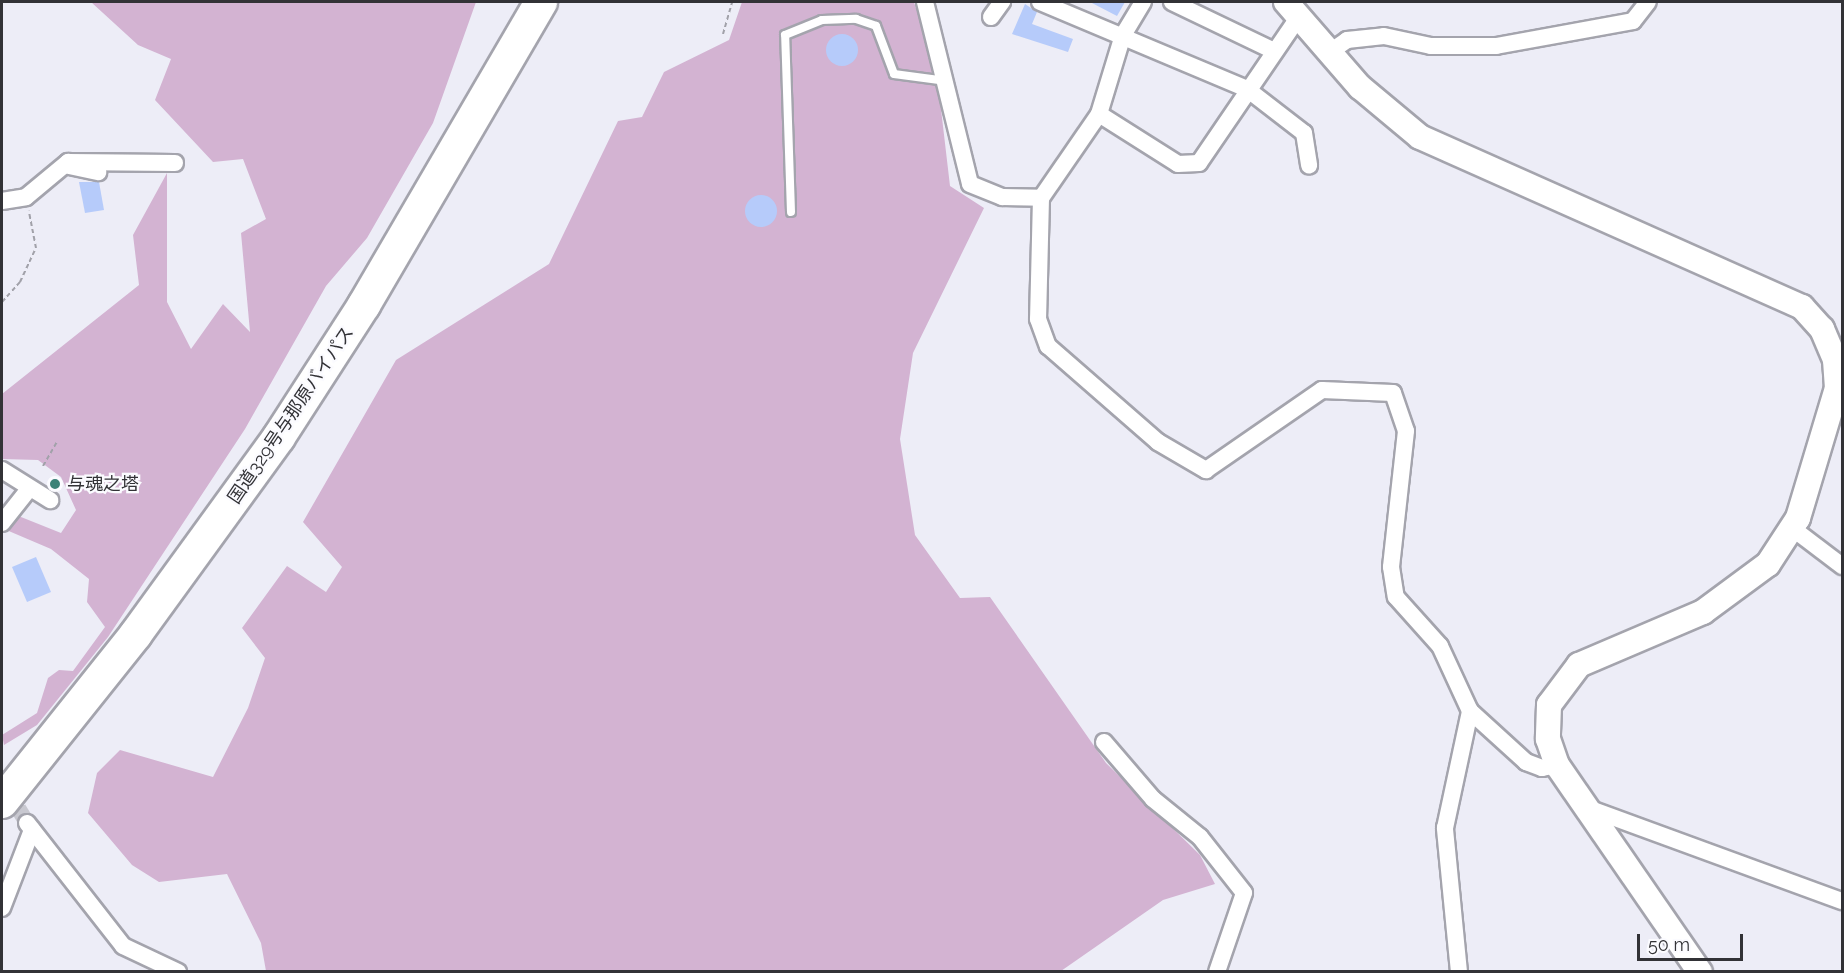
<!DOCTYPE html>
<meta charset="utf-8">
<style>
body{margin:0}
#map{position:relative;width:1844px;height:973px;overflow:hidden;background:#ededf7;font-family:Raleway,"Noto Sans JP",sans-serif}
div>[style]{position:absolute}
.green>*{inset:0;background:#d3b3d2}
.building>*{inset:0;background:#b6cbfa}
.round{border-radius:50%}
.street-tunnel>*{height:16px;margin-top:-8px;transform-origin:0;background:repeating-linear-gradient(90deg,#c8c8d0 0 16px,transparent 0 24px)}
.path>*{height:2px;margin-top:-1px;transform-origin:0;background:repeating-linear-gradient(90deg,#a1a1a9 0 4.5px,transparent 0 7.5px)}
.roads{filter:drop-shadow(2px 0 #a4a4ad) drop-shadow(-2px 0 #a4a4ad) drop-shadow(0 2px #a4a4ad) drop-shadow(0 -2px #a4a4ad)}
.lane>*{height:8px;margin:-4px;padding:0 4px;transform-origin:4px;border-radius:4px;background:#fff}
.street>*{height:16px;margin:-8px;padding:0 8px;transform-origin:8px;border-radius:8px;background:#fff}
.secondary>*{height:24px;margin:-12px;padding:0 12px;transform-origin:12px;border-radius:12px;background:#fff}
.highway>*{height:32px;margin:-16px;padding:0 16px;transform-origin:16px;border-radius:16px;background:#fff}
.dots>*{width:16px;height:16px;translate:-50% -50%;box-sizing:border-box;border:3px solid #fbfbff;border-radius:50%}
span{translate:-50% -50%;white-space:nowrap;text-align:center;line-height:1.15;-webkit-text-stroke:4.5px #fbfbff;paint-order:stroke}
.street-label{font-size:18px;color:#323236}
.poi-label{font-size:18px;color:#323236}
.left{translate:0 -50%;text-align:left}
.frame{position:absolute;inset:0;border:3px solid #323236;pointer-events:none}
.scale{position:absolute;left:1637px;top:934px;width:106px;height:27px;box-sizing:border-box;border:3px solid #323236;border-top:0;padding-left:8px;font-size:18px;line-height:21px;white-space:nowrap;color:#323236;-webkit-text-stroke:4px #fbfbff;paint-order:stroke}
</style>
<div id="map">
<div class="green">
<i style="clip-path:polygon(91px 2px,476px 2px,433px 123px,367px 238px,326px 286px,245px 429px,108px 637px,37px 725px,4px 745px,2px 735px,37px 713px,48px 678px,59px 670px,73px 671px,105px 627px,87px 602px,89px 579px,51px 549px,4px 529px,16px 515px,61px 533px,76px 510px,61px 477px,38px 460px,2px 459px,2px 394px,139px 285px,133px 235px,167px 173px,167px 302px,191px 349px,223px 304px,250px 332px,241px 233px,266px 219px,243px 159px,213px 162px,155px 100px,171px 59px,138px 45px)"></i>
<i style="clip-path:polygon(742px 2px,914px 2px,937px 75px,950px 186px,984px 208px,913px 353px,900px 439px,915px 535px,960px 598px,990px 597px,1106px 763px,1200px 855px,1215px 884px,1163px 900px,1061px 971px,266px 971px,261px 943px,227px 874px,159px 882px,132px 865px,88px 813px,97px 773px,120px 750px,213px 777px,248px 708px,265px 658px,242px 628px,287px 566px,326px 592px,342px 567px,303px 522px,396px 360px,549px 264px,618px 121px,642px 117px,664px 72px,729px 40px)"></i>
</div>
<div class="building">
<i style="clip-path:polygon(1090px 2px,1125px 2px,1117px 16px)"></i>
<i style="clip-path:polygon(1025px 4px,1037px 12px,1032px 24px,1073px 39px,1068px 52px,1012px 34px)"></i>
<i class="round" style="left:826px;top:34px;width:32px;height:32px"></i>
<i style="clip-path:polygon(79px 182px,99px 182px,104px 210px,85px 213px)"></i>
<i class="round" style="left:745px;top:195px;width:32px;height:32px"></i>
<i style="clip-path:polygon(36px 557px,51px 592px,27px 602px,12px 567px)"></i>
</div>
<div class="street-tunnel">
<i style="left:6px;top:788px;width:41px;rotate:59deg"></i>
</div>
<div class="path">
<i style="left:723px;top:34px;width:33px;rotate:-74deg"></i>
<i style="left:2px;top:302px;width:27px;rotate:-48deg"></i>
<i style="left:20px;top:282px;width:38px;rotate:-65deg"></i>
<i style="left:36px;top:248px;width:38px;rotate:-101deg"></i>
<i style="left:43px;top:466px;width:28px;rotate:-60deg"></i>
</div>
<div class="roads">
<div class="lane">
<i style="left:791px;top:212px;width:177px;rotate:-91.9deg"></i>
<i style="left:785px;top:35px;width:40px;rotate:-22deg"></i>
<i style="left:822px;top:20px;width:34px;rotate:-2deg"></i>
<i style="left:856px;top:19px;width:21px;rotate:19deg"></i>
<i style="left:876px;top:26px;width:51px;rotate:69.4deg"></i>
<i style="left:894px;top:74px;width:53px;rotate:7.5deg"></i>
</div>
<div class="street">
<i style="left:925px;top:2px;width:187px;rotate:76.1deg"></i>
<i style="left:970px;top:184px;width:35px;rotate:22deg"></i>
<i style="left:1002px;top:197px;width:39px;rotate:1deg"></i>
<i style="left:1040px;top:2px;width:225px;rotate:22.8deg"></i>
<i style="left:1247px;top:89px;width:72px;rotate:37.7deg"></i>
<i style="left:1304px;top:133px;width:33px;rotate:81deg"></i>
<i style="left:1143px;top:2px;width:39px;rotate:121deg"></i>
<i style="left:1123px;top:35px;width:83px;rotate:106.9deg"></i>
<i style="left:1099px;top:114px;width:102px;rotate:124.6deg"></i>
<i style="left:1041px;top:198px;width:121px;rotate:91.4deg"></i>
<i style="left:1038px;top:319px;width:29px;rotate:70deg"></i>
<i style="left:1048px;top:346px;width:146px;rotate:41.1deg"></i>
<i style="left:1158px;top:442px;width:56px;rotate:30.3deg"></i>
<i style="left:1206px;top:470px;width:141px;rotate:-34.6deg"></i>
<i style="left:1322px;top:390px;width:71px;rotate:2.4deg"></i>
<i style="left:1393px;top:393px;width:40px;rotate:71.1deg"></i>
<i style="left:1406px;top:431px;width:137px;rotate:96.3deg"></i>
<i style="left:1391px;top:567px;width:30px;rotate:81deg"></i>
<i style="left:1396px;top:597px;width:66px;rotate:48.1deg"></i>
<i style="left:1440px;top:646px;width:72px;rotate:65.2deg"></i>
<i style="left:1470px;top:711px;width:76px;rotate:42.3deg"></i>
<i style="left:1526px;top:762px;width:17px;rotate:21deg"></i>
<i style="left:1542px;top:768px;width:15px;rotate:-11deg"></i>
<i style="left:1172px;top:2px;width:111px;rotate:25.6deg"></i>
<i style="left:991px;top:17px;width:19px;rotate:-54deg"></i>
<i style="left:1330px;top:52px;width:21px;rotate:-35deg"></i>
<i style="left:1347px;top:40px;width:37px;rotate:-6deg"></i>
<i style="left:1384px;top:36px;width:48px;rotate:12deg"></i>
<i style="left:1431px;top:46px;width:65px"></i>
<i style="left:1496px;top:46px;width:139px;rotate:-10.3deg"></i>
<i style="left:1633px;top:21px;width:24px;rotate:-52deg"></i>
<i style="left:1099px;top:114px;width:93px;rotate:32.3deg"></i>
<i style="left:1178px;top:164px;width:21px;rotate:-3deg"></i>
<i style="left:1199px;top:163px;width:179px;rotate:-55.7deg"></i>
<i style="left:69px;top:166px;width:30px;rotate:12deg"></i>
<i style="left:2px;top:201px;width:24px;rotate:-9deg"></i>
<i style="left:26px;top:197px;width:55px;rotate:-39.8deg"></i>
<i style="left:68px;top:162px;width:107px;rotate:0.5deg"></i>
<i style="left:2px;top:470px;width:57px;rotate:32deg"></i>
<i style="left:2px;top:523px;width:43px;rotate:-51.5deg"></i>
<i style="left:1792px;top:528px;width:63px;rotate:37.2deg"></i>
<i style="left:1104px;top:742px;width:75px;rotate:49.3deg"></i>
<i style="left:1153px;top:799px;width:60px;rotate:39deg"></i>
<i style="left:1200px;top:837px;width:71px;rotate:51.8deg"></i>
<i style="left:1244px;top:893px;width:83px;rotate:108.9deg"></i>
<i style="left:1585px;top:807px;width:274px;rotate:20.1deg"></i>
<i style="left:27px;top:823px;width:156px;rotate:52deg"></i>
<i style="left:123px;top:946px;width:61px;rotate:25.3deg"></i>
<i style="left:2px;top:908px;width:84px;rotate:-69deg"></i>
<i style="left:1459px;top:972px;width:145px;rotate:-95.6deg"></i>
<i style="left:1445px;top:828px;width:120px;rotate:-77.9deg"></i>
</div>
<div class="secondary">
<i style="left:1286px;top:2px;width:113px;rotate:49deg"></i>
<i style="left:1360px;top:87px;width:78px;rotate:39.8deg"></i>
<i style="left:1420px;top:137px;width:418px;rotate:24deg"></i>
<i style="left:1802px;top:307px;width:30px;rotate:48deg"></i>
<i style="left:1822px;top:329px;width:34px;rotate:67deg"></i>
<i style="left:1835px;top:360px;width:28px;rotate:86deg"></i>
<i style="left:1837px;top:388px;width:136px;rotate:106.7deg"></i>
<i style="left:1798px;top:518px;width:55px;rotate:123.1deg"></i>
<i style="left:1768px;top:564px;width:81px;rotate:143.6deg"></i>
<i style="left:1703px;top:612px;width:135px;rotate:156.9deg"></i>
<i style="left:1579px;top:665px;width:50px;rotate:126.9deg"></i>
<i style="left:1549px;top:705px;width:34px;rotate:92deg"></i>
<i style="left:1548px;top:739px;width:28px;rotate:71deg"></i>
<i style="left:1557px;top:765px;width:252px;rotate:55.4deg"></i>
</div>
<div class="highway">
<i style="left:2px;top:802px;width:215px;rotate:-51.4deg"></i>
<i style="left:136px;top:634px;width:243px;rotate:-54deg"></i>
<i style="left:279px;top:437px;width:157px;rotate:-57.2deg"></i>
<i style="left:364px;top:305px;width:351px;rotate:-59.7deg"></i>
</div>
</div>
<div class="dots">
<i style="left:55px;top:484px;background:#3c8278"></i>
</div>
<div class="street-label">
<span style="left:291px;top:415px;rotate:-56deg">国道329号与那原バイパス</span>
</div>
<div class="poi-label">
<span class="left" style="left:67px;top:484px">与魂之塔</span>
</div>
<div class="frame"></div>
<div class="scale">50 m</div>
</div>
